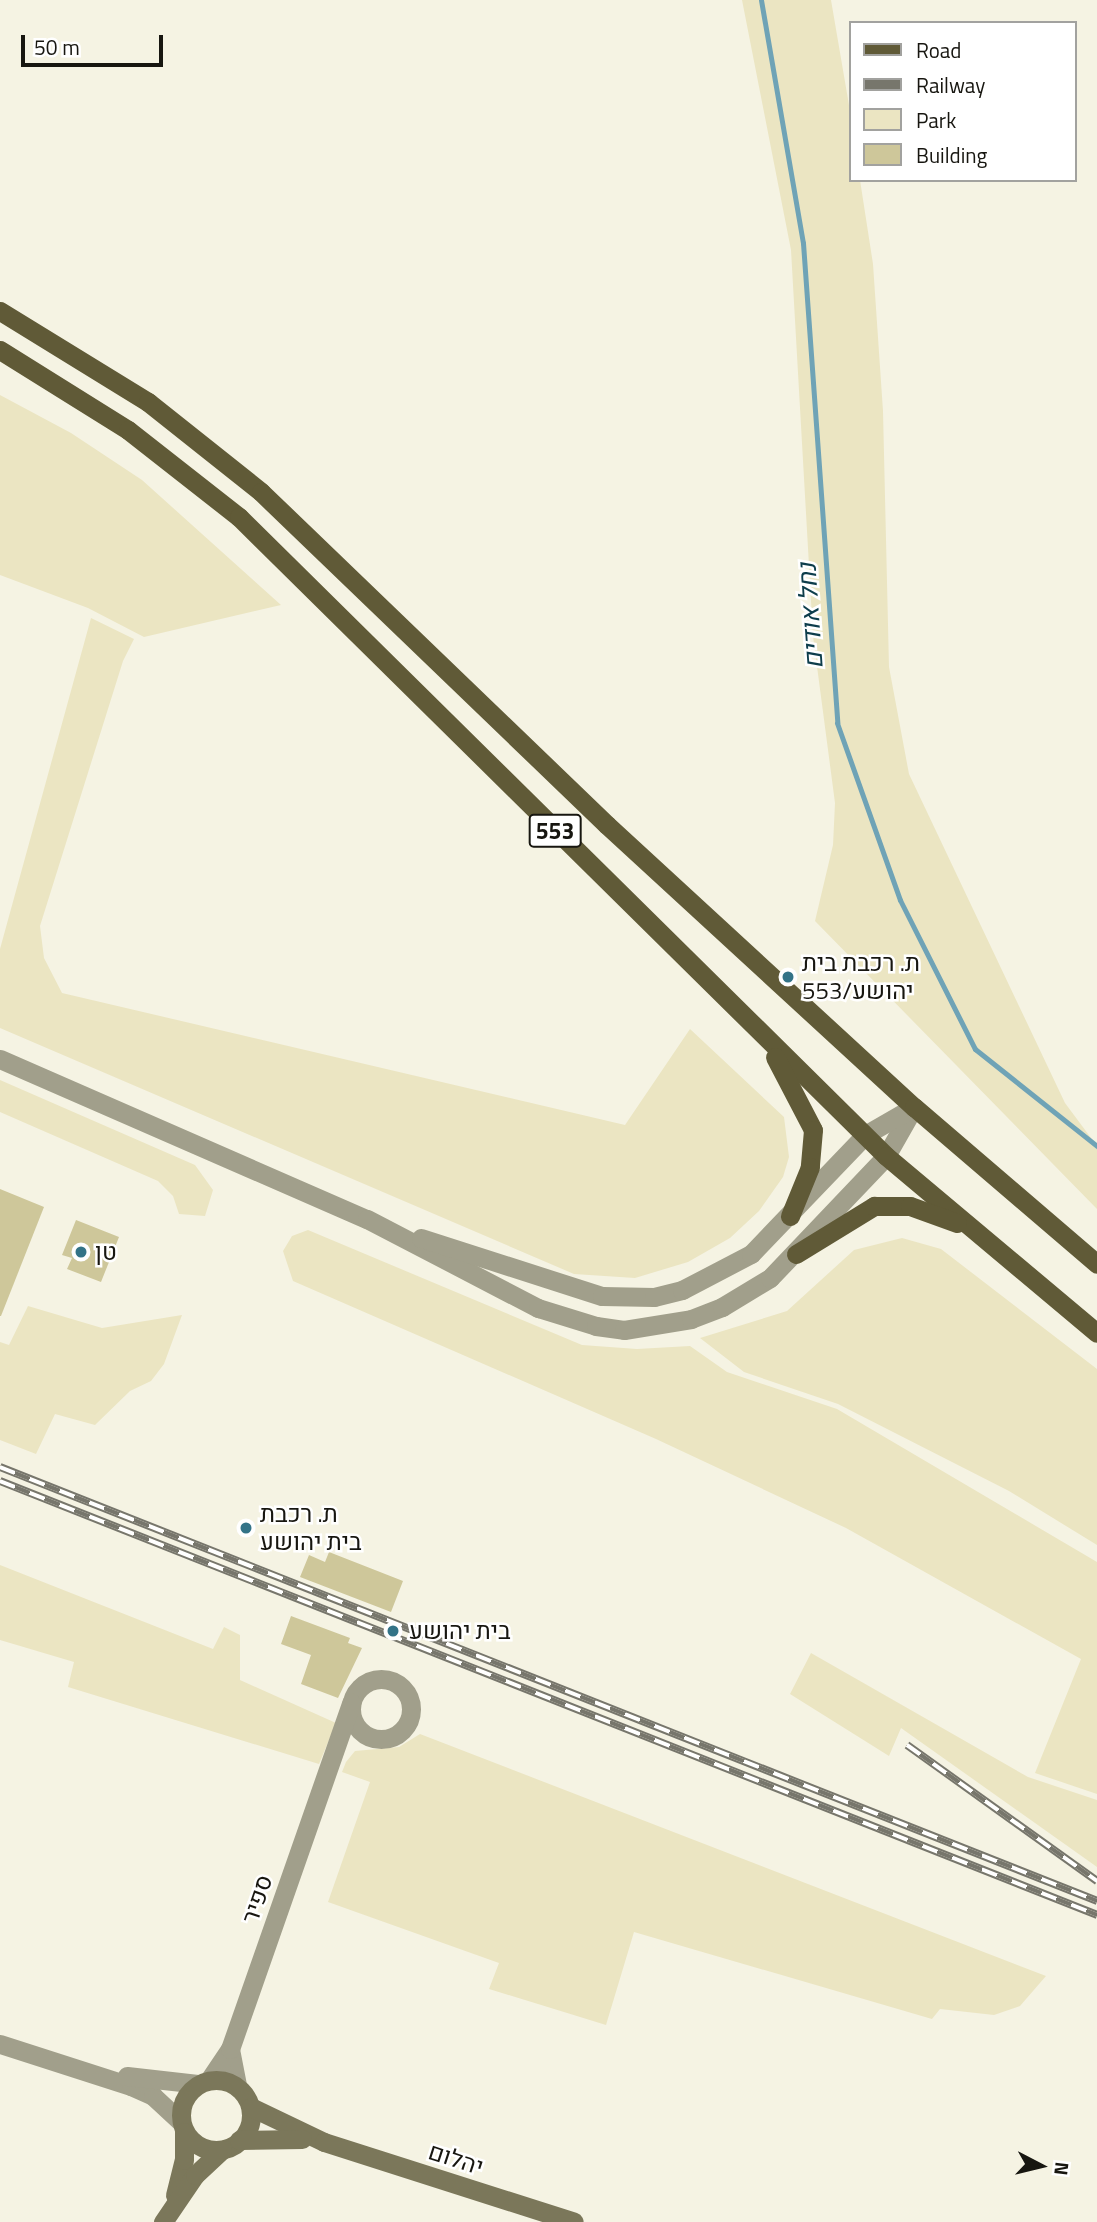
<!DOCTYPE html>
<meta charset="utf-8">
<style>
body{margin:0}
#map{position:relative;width:1097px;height:2222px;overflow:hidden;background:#f5f3e3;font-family:"Titillium Web",Heebo,sans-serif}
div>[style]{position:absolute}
.green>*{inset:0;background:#ebe5c2}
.stream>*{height:5px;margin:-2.5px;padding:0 2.5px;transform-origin:2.5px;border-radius:2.5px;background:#6fa3b6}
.building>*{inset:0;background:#cec79a}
.minor>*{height:19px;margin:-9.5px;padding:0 9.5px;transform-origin:9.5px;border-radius:9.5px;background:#a19f8b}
.minor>.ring{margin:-9.5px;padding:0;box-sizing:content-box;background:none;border:19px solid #a19f8b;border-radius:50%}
.tertiary>*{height:19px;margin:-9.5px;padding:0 9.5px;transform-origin:9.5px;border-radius:9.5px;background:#a19f8b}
.secondary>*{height:19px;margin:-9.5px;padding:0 9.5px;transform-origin:9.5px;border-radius:9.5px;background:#7b775a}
.secondary>.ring{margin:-9.5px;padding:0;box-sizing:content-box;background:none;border:19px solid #7b775a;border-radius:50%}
.primary>*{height:19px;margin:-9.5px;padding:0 9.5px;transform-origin:9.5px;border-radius:9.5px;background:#605a37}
.rail>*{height:8px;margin-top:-4px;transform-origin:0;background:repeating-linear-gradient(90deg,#fff 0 16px,#77766c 0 32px);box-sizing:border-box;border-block:2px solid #77766c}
.dots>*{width:19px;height:19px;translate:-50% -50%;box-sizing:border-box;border:4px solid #fff;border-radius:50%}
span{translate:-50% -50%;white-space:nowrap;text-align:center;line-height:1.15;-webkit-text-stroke:5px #fff;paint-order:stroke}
.shield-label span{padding:2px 5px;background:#fff;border:2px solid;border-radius:5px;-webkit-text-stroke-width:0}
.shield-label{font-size:23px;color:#171610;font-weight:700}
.poi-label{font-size:24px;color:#171610}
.left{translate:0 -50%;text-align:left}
.street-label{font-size:24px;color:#171610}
.water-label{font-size:26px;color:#0d3d4b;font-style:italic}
.legend{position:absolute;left:849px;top:21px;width:228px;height:161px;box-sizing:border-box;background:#fff;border:2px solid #a2a29f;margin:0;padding:9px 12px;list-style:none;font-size:21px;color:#171610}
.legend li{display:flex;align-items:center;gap:14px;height:35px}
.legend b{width:35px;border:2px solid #a2a29f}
.north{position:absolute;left:1006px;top:2131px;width:70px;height:70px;-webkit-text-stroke:5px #fff;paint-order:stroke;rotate:97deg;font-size:19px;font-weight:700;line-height:28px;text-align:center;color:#171610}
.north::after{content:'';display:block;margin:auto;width:24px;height:32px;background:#171610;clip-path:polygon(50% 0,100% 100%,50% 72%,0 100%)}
.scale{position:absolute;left:21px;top:35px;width:142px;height:32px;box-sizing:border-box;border:4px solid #171610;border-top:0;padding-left:9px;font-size:21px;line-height:24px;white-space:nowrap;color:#171610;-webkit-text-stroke:5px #fff;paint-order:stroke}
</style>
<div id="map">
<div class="green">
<i style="clip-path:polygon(742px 0,831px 0,850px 111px,850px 180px,860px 180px,873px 264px,883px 411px,889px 667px,909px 774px,1065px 1103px,1097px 1146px,1097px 1209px,815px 921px,833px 845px,835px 803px,813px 636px,791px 250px)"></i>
<i style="clip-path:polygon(0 395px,71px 433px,142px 480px,281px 605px,144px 637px,88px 608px,0 575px)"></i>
<i style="clip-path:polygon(91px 618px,134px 639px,123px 661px,40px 926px,44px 958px,62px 993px,625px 1125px,690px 1029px,784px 1117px,789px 1157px,783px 1177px,759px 1211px,730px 1238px,688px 1262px,635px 1278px,574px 1274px,0 1028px,0 949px)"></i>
<i style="clip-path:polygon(0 1080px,195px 1165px,213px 1190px,205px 1216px,179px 1214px,173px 1196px,158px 1181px,0 1112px)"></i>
<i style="clip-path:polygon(308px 1230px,582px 1345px,637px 1349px,690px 1346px,727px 1372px,837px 1409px,1097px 1562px,1097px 1794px,1035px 1773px,1081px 1659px,846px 1528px,656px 1439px,293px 1281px,283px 1251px,292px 1236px)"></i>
<i style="clip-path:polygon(902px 1238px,941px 1249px,1097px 1369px,1097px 1545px,1009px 1491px,838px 1404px,744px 1372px,700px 1338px,787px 1311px,854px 1250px)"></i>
<i style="clip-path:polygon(28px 1306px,102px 1328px,182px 1315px,164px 1364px,151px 1381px,130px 1391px,95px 1425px,55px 1414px,36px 1454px,0 1440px,0 1342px,9px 1345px)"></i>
<i style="clip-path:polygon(0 1565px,213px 1649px,224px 1627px,240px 1635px,240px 1680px,336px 1723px,319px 1764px,68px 1687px,74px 1662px,0 1640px)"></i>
<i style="clip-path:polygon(811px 1653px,1028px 1777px,1097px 1800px,1097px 1867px,901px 1728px,889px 1756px,790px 1694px)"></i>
<i style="clip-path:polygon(420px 1734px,1046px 1976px,1020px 2006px,994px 2015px,940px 2009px,932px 2019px,634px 1932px,606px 2025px,489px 1989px,499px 1963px,328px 1902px,370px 1782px,342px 1772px,346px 1762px,355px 1751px,399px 1747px)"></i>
</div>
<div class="stream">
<i style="left:761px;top:0;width:247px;rotate:80.2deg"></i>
<i style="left:803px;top:243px;width:481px;rotate:85.9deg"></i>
<i style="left:837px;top:723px;width:188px;rotate:70.4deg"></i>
<i style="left:900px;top:900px;width:167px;rotate:63.3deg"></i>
<i style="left:975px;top:1049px;width:156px;rotate:38.5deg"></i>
</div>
<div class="building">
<i style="clip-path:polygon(0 1189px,44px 1207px,1px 1316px,0 1316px)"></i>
<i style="clip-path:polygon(76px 1220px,119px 1237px,101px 1282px,67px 1269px,72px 1258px,62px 1255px)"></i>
<i style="clip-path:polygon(329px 1552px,403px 1581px,391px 1612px,300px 1577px,309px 1555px,325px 1562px)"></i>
<i style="clip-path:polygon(291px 1616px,350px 1638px,348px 1643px,362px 1648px,338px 1698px,301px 1684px,311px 1655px,281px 1644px)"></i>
</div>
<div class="minor">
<i style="left:0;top:1059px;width:400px;rotate:23.6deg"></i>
<i style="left:367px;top:1219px;width:193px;rotate:27.5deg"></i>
<i style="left:538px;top:1308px;width:61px;rotate:17.2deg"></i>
<i style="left:596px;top:1326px;width:28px;rotate:8deg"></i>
<i style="left:624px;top:1330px;width:68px;rotate:-9.3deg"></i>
<i style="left:691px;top:1319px;width:33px;rotate:-21deg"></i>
<i style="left:722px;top:1307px;width:56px;rotate:-31.1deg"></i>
<i style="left:770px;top:1278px;width:168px;rotate:-46.4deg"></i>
<i style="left:886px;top:1156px;width:56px;rotate:-60.3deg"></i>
<i style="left:421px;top:1238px;width:190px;rotate:17.8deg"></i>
<i style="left:602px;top:1296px;width:52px;rotate:1.1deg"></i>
<i style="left:654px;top:1297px;width:29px;rotate:-14deg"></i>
<i style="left:682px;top:1290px;width:78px;rotate:-27.6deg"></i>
<i style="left:751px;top:1254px;width:165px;rotate:-46.2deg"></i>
<i style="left:865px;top:1135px;width:54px;rotate:-29.9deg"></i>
<i class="ring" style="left:351px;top:1679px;width:41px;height:41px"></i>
<i style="left:230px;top:2049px;width:38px;rotate:79deg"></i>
<i style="left:209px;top:2080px;width:37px;rotate:-56deg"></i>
<i style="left:230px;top:2049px;width:367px;rotate:-70.7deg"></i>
</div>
<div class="tertiary">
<i style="left:0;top:2044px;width:138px;rotate:17.8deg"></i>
<i style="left:131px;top:2086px;width:24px;rotate:24deg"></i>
<i style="left:153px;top:2096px;width:38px;rotate:43deg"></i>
<i style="left:127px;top:2076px;width:71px;rotate:6.4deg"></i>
</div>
<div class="secondary">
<i class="ring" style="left:181px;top:2080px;width:51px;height:51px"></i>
<i style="left:251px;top:2107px;width:81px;rotate:25.6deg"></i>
<i style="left:324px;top:2142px;width:262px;rotate:17.7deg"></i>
<i style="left:239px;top:2140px;width:63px;rotate:-0.9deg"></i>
<i style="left:175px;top:2195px;width:36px;rotate:-76deg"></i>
<i style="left:184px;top:2160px;width:28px;rotate:-90deg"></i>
<i style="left:163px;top:2222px;width:57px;rotate:-55.8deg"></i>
<i style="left:195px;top:2175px;width:37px;rotate:-43deg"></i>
</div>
<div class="primary">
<i style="left:0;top:311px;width:174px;rotate:31.6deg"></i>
<i style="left:148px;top:402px;width:144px;rotate:38.5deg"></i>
<i style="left:261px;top:492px;width:480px;rotate:43.9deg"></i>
<i style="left:607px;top:825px;width:417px;rotate:42.6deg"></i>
<i style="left:914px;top:1107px;width:241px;rotate:40.6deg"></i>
<i style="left:0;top:350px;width:151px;rotate:32deg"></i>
<i style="left:128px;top:430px;width:141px;rotate:38.1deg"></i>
<i style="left:239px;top:517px;width:909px;rotate:44.64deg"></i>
<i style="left:886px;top:1156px;width:275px;rotate:40deg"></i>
<i style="left:775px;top:1057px;width:82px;rotate:62.5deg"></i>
<i style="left:813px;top:1130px;width:37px;rotate:95deg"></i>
<i style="left:810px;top:1167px;width:53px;rotate:112.2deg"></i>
<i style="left:796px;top:1254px;width:92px;rotate:-31.6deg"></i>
<i style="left:874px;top:1206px;width:36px"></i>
<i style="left:910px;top:1206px;width:50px;rotate:19.9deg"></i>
</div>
<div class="rail">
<i style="left:0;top:1467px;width:1180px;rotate:21.58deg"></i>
<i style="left:0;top:1481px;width:1180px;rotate:21.58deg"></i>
<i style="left:907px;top:1745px;width:234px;rotate:35.6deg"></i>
</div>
<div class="dots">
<i style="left:788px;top:977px;background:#337387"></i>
<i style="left:81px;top:1252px;background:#337387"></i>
<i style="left:246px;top:1528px;background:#337387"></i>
<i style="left:393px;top:1631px;background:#337387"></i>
</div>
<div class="shield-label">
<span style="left:555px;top:831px">553</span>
</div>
<div class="poi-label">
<span class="left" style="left:802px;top:977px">ת. רכבת בית<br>יהושע/553</span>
<span class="left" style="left:95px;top:1252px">טן</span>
<span class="left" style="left:260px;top:1528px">ת. רכבת<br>בית יהושע</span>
<span class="left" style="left:409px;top:1631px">בית יהושע</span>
</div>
<div class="street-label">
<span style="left:257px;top:1899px;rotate:-71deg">ספיר</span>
<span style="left:456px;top:2159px;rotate:18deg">יהלום</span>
</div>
<div class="water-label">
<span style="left:810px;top:616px;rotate:-94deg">נחל אודים</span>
</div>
<ul class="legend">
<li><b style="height:9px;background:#605a37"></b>Road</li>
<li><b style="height:9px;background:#77766c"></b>Railway</li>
<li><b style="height:19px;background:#ebe5c2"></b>Park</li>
<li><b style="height:19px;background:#cec79a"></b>Building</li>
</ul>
<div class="north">N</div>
<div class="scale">50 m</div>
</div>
